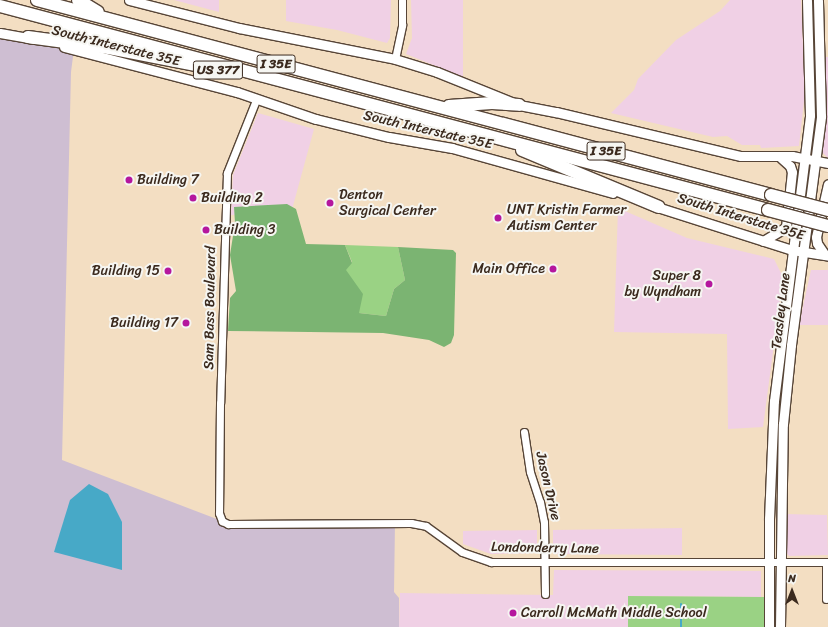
<!DOCTYPE html>
<style>
body{margin:0}
#map{position:relative;width:828px;height:627px;overflow:hidden;background:#f3dec2;font-family:Sriracha,sans-serif}
div>[style]{position:absolute}
.built>*{inset:0;background:#f0d0e5}
.industrial>*{inset:0;background:#cebed2}
.green>*{inset:0;background:#9ad284}
.forest>*{inset:0;background:#7bb472}
.water>*{inset:0;background:#47a9c7}
.stream>*{height:2px;margin:-1px;padding:0 1px;transform-origin:1px;border-radius:1px;background:#47a9c7}
.roads{filter:drop-shadow(1px 0 #574537) drop-shadow(-1px 0 #574537) drop-shadow(0 1px #574537) drop-shadow(0 -1px #574537)}
.street>*{height:7px;margin:-3.5px;padding:0 3.5px;transform-origin:3.5px;border-radius:3.5px;background:#fff}
.secondary>*{height:9px;margin:-4.5px;padding:0 4.5px;transform-origin:4.5px;border-radius:4.5px;background:#fff}
.highway>*{height:12px;margin:-6px;padding:0 6px;transform-origin:6px;border-radius:6px;background:#fff}
.bridges{filter:drop-shadow(1px 0 #574537) drop-shadow(-1px 0 #574537) drop-shadow(0 1px #574537) drop-shadow(0 -1px #574537)}
.highway-bridge>*{height:12px;margin:-6px;padding:0 6px;transform-origin:6px;border-radius:6px;background:#fff}
.dots>*{width:11px;height:11px;translate:-50% -50%;box-sizing:border-box;border:2px solid #f6f6f2;border-radius:50%}
span{translate:-50% -50%;white-space:nowrap;text-align:center;line-height:1.15;-webkit-text-stroke:4px #f6f6f2;paint-order:stroke}
.shield-label span{padding:1px 3px;background:#f6f6f2;border:1px solid;border-radius:3px;-webkit-text-stroke-width:0}
.shield-label{font-size:13px;color:#3b2a1e;font-weight:700}
.street-label{font-size:14px;color:#3b2a1e}
.poi-label{font-size:14px;color:#3b2a1e}
.left{translate:0 -50%;text-align:left}
.right{translate:-100% -50%;text-align:right}
.north{position:absolute;left:772px;top:571px;width:40px;height:40px;-webkit-text-stroke:3px #f6f6f2;paint-order:stroke;rotate:0deg;font-size:11px;font-weight:700;line-height:16px;text-align:center;color:#3b2a1e}
.north::after{content:'';display:block;margin:auto;width:14px;height:18px;background:#3b2a1e;clip-path:polygon(50% 0,100% 100%,50% 72%,0 100%)}
</style>
<div id="map">
<div class="built">
<i style="clip-path:polygon(174px 0,219px 0,219px 12px)"></i>
<i style="clip-path:polygon(286px 0,391px 0,390px 38px,387px 43px,337px 30px,286px 21px)"></i>
<i style="clip-path:polygon(411px 0,463px 0,463px 77px,406px 54px,412px 38px)"></i>
<i style="clip-path:polygon(730px 0,801px 0,805px 92px,799px 146px,761px 148px,760px 145px,742px 145px,727px 136px,713px 137px,611px 113px,634px 90px,638px 79px,676px 40px,720px 11px)"></i>
<i style="clip-path:polygon(824px 57px,828px 57px,828px 158px,822px 152px,826px 100px)"></i>
<i style="clip-path:polygon(258px 113px,314px 129px,291px 213px,231px 215px,233px 175px)"></i>
<i style="clip-path:polygon(618px 208px,687px 238px,774px 259px,783px 277px,763px 427px,728px 429px,727px 334px,614px 332px)"></i>
<i style="clip-path:polygon(811px 270px,828px 270px,828px 325px,799px 325px)"></i>
<i style="clip-path:polygon(784px 514px,827px 515px,828px 555px,789px 556px,784px 550px)"></i>
<i style="clip-path:polygon(682px 528px,682px 555px,553px 554px,553px 530px)"></i>
<i style="clip-path:polygon(537px 530px,537px 553px,491px 554px,463px 544px,463px 531px)"></i>
<i style="clip-path:polygon(554px 570px,758px 571px,761px 571px,761px 597px,628px 596px,628px 627px,399px 627px,400px 593px,553px 595px)"></i>
</div>
<div class="industrial">
<i style="clip-path:polygon(0 37px,74px 49px,71px 72px,62px 460px,222px 521px,395px 523px,394px 592px,399px 598px,399px 627px,0 627px)"></i>
</div>
<div class="green">
<i style="clip-path:polygon(345px 245px,398px 247px,405px 280px,394px 289px,386px 316px,359px 313px,345px 270px,352px 262px)"></i>
<i style="clip-path:polygon(628px 596px,768px 597px,769px 627px,628px 627px)"></i>
</div>
<div class="forest">
<i style="clip-path:polygon(287px 204px,296px 209px,306px 244px,345px 245px,352px 263px,346px 270px,363px 294px,359px 313px,386px 316px,394px 289px,405px 280px,398px 247px,453px 250px,456px 253px,454px 335px,451px 343px,444px 347px,429px 340px,383px 333px,228px 331px,230px 298px,236px 291px,230px 255px,235px 223px,234px 207px)"></i>
</div>
<div class="water">
<i style="clip-path:polygon(89px 484px,108px 494px,122px 522px,122px 570px,54px 552px,70px 500px)"></i>
</div>
<div class="stream">
<i style="left:681px;top:627px;width:23px;rotate:-90deg"></i>
</div>
<div class="roads">
<div class="street">
<i style="left:395px;top:59px;width:35px;rotate:-78deg"></i>
<i style="left:402px;top:25px;width:25px;rotate:-90deg"></i>
<i style="left:256px;top:100px;width:79px;rotate:111.7deg"></i>
<i style="left:227px;top:173px;width:230px;rotate:91.7deg"></i>
<i style="left:220px;top:403px;width:110px;rotate:90.5deg"></i>
<i style="left:219px;top:513px;width:9px;rotate:69deg"></i>
<i style="left:222px;top:521px;width:7px;rotate:27deg"></i>
<i style="left:228px;top:524px;width:183px;rotate:-0.3deg"></i>
<i style="left:411px;top:523px;width:15px;rotate:11deg"></i>
<i style="left:426px;top:526px;width:44px;rotate:35.8deg"></i>
<i style="left:462px;top:552px;width:31px;rotate:19deg"></i>
<i style="left:491px;top:562px;width:337px"></i>
<i style="left:524px;top:432px;width:40px;rotate:81.5deg"></i>
<i style="left:530px;top:472px;width:32px;rotate:72deg"></i>
<i style="left:540px;top:502px;width:20px;rotate:79deg"></i>
<i style="left:544px;top:522px;width:72px;rotate:89.2deg"></i>
<i style="left:826px;top:562px;width:37px;rotate:90deg"></i>
</div>
<div class="secondary">
<i style="left:129px;top:0;width:114px;rotate:14.3deg"></i>
<i style="left:239px;top:28px;width:159px;rotate:11.2deg"></i>
<i style="left:395px;top:59px;width:44px;rotate:17.2deg"></i>
<i style="left:437px;top:72px;width:88px;rotate:21.9deg"></i>
<i style="left:519px;top:105px;width:38px;rotate:11deg"></i>
<i style="left:556px;top:112px;width:190px;rotate:13.4deg"></i>
<i style="left:741px;top:156px;width:51px"></i>
<i style="left:792px;top:156px;width:37px;rotate:11deg"></i>
<i style="left:0;top:33px;width:35px;rotate:10deg"></i>
<i style="left:64px;top:47px;width:179px;rotate:14.6deg"></i>
<i style="left:237px;top:92px;width:83px;rotate:18.9deg"></i>
<i style="left:316px;top:119px;width:75px;rotate:13.9deg"></i>
<i style="left:389px;top:137px;width:64px;rotate:9.9deg"></i>
<i style="left:452px;top:148px;width:167px;rotate:15.6deg"></i>
<i style="left:654px;top:206px;width:145px;rotate:17.7deg"></i>
<i style="left:792px;top:250px;width:36px;rotate:9deg"></i>
<i style="left:763px;top:241px;width:27px;rotate:-31deg"></i>
<i style="left:786px;top:227px;width:55px;rotate:-83.8deg"></i>
<i style="left:792px;top:172px;width:6px;rotate:-108deg"></i>
<i style="left:790px;top:166px;width:12px;rotate:-138deg"></i>
<i style="left:825px;top:255px;width:14px;rotate:-124deg"></i>
<i style="left:817px;top:243px;width:6px;rotate:-99deg"></i>
<i style="left:816px;top:237px;width:54px;rotate:-77.2deg"></i>
<i style="left:769px;top:627px;width:108px;rotate:-90deg"></i>
<i style="left:769px;top:519px;width:118px;rotate:-87.6deg"></i>
<i style="left:774px;top:401px;width:288px;rotate:-82.8deg"></i>
<i style="left:810px;top:115px;width:115px;rotate:-91.5deg"></i>
<i style="left:780px;top:627px;width:203px;rotate:-89.2deg"></i>
<i style="left:783px;top:424px;width:79px;rotate:-84.2deg"></i>
<i style="left:791px;top:345px;width:231px;rotate:-82.5deg"></i>
<i style="left:821px;top:116px;width:116px;rotate:-91.5deg"></i>
</div>
<div class="highway">
<i style="left:37px;top:0;width:759px;rotate:14.88deg"></i>
<i style="left:78px;top:0;width:23px;rotate:31deg"></i>
<i style="left:0;top:6px;width:795px;rotate:14.88deg"></i>
<i style="left:28px;top:37px;width:82px;rotate:7.7deg"></i>
<i style="left:109px;top:48px;width:99px;rotate:11.1deg"></i>
<i style="left:449px;top:106px;width:43px;rotate:-4deg"></i>
<i style="left:492px;top:103px;width:27px;rotate:4deg"></i>
<i style="left:522px;top:150px;width:148px;rotate:22.6deg"></i>
</div>
</div>
<div class="bridges">
<div class="highway-bridge">
<i style="left:771px;top:195px;width:59px;rotate:14.7deg"></i>
<i style="left:768px;top:210px;width:62px;rotate:14.9deg"></i>
</div>
</div>
<div class="dots">
<i style="left:129px;top:180px;background:#b5179e"></i>
<i style="left:193px;top:198px;background:#b5179e"></i>
<i style="left:330px;top:203px;background:#b5179e"></i>
<i style="left:498px;top:218px;background:#b5179e"></i>
<i style="left:206px;top:230px;background:#b5179e"></i>
<i style="left:553px;top:269px;background:#b5179e"></i>
<i style="left:168px;top:271px;background:#b5179e"></i>
<i style="left:709px;top:284px;background:#b5179e"></i>
<i style="left:186px;top:323px;background:#b5179e"></i>
<i style="left:513px;top:613px;background:#b5179e"></i>
</div>
<div class="shield-label">
<span style="left:276px;top:64px">I 35E</span>
<span style="left:218px;top:70px">US 377</span>
<span style="left:606px;top:151px">I 35E</span>
</div>
<div class="street-label">
<span style="left:116px;top:46px;rotate:14deg">South Interstate 35E</span>
<span style="left:428px;top:130px;rotate:13deg">South Interstate 35E</span>
<span style="left:741px;top:217px;rotate:17deg">South Interstate 35E</span>
<span style="left:210px;top:308px;rotate:-89deg">Sam Bass Boulevard</span>
<span style="left:781px;top:311px;rotate:-83deg">Teasley Lane</span>
<span style="left:548px;top:486px;rotate:77deg">Jason Drive</span>
<span style="left:545px;top:548px;rotate:1deg">Londonderry Lane</span>
</div>
<div class="poi-label">
<span class="left" style="left:137px;top:180px">Building 7</span>
<span class="left" style="left:339px;top:203px">Denton<br>Surgical Center</span>
<span class="left" style="left:201px;top:198px">Building 2</span>
<span class="left" style="left:507px;top:218px">UNT Kristin Farmer<br>Autism Center</span>
<span class="left" style="left:214px;top:230px">Building 3</span>
<span class="right" style="left:545px;top:269px">Main Office</span>
<span class="right" style="left:160px;top:271px">Building 15</span>
<span class="right" style="left:701px;top:284px">Super 8<br>by Wyndham</span>
<span class="right" style="left:178px;top:323px">Building 17</span>
<span class="left" style="left:521px;top:613px">Carroll McMath Middle School</span>
</div>
<div class="north">N</div>
</div>
